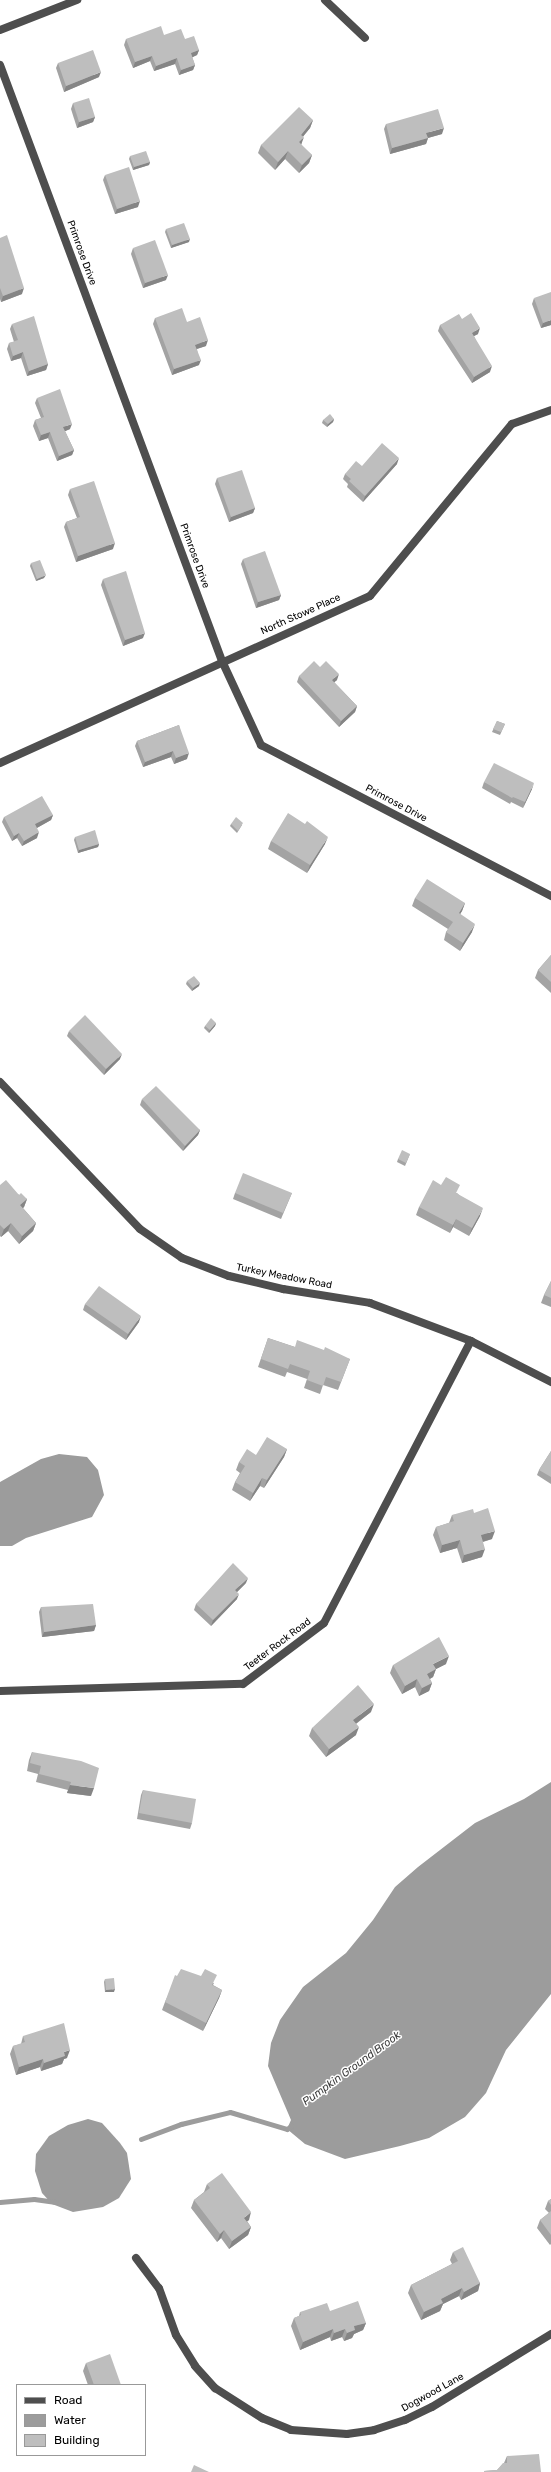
<!DOCTYPE html>
<style>
body{margin:0}
#map{position:relative;width:551px;height:2472px;overflow:hidden;background:#fff;font-family:Rubik,sans-serif}
div>[style]{position:absolute}
.water>*{inset:0;background:#9c9c9c}
.stream>*{height:5px;margin:-2.5px;padding:0 2.5px;transform-origin:2.5px;border-radius:2.5px;background:#9c9c9c}
.minor>*{height:8px;margin:-4px;padding:0 4px;transform-origin:4px;border-radius:4px;background:#4e4e4e}
.wall>*{inset:0;background:#a3a3a3}
.shaded-wall>*{inset:0;background:#858585}
.building>*{inset:0;background:#bebebe}
span{translate:-50% -50%;white-space:nowrap;text-align:center;line-height:1.15;-webkit-text-stroke:3px #fff;paint-order:stroke}
.street-label{font-size:10px;color:#000}
.water-label{font-size:11px;color:#3d3d3d;font-style:italic}
.legend{position:absolute;left:16px;top:2384px;width:130px;height:72px;box-sizing:border-box;background:#fff;border:1px solid #999;margin:0;padding:5px 7px;list-style:none;font-size:12px;color:#000}
.legend li{display:flex;align-items:center;gap:8px;height:20px}
.legend b{width:20px;border:1px solid #999}
</style>
<div id="map">
<div class="water">
<i style="clip-path:polygon(59px 1454px,87px 1457px,98px 1470px,104px 1495px,92px 1517px,26px 1538px,12px 1546px,0 1546px,0 1482px,41px 1459px)"></i>
<i style="clip-path:polygon(551px 1782px,551px 1994px,506px 2050px,486px 2093px,465px 2117px,429px 2138px,400px 2146px,345px 2159px,305px 2144px,287px 2129px,291px 2120px,268px 2066px,271px 2043px,280px 2020px,303px 1987px,346px 1953px,373px 1920px,395px 1887px,418px 1867px,475px 1823px,524px 1799px)"></i>
<i style="clip-path:polygon(88px 2119px,102px 2123px,120px 2143px,127px 2153px,131px 2179px,119px 2198px,103px 2207px,73px 2212px,52px 2204px,42px 2193px,35px 2171px,36px 2154px,49px 2136px,68px 2125px)"></i>
</div>
<div class="stream">
<i style="left:141px;top:2139px;width:43px;rotate:-20.6deg"></i>
<i style="left:181px;top:2124px;width:50px;rotate:-13.8deg"></i>
<i style="left:230px;top:2112px;width:59px;rotate:16.6deg"></i>
<i style="left:287px;top:2129px;width:5px;rotate:-37deg"></i>
<i style="left:0;top:2202px;width:34px;rotate:-5deg"></i>
<i style="left:34px;top:2199px;width:22px;rotate:8deg"></i>
</div>
<div class="minor">
<i style="left:325px;top:0;width:55px;rotate:43.5deg"></i>
<i style="left:0;top:30px;width:83px;rotate:-21.3deg"></i>
<i style="left:0;top:65px;width:636px;rotate:69.57deg"></i>
<i style="left:222px;top:661px;width:93px;rotate:65.1deg"></i>
<i style="left:261px;top:745px;width:327px;rotate:27.5deg"></i>
<i style="left:0;top:763px;width:406px;rotate:-24.3deg"></i>
<i style="left:370px;top:596px;width:223px;rotate:-50.5deg"></i>
<i style="left:512px;top:424px;width:41px;rotate:-19.7deg"></i>
<i style="left:0;top:1082px;width:203px;rotate:46.4deg"></i>
<i style="left:140px;top:1229px;width:51px;rotate:34.6deg"></i>
<i style="left:182px;top:1258px;width:50px;rotate:21deg"></i>
<i style="left:229px;top:1276px;width:56px;rotate:13.5deg"></i>
<i style="left:283px;top:1289px;width:88px;rotate:9.1deg"></i>
<i style="left:370px;top:1303px;width:108px;rotate:20.6deg"></i>
<i style="left:471px;top:1341px;width:90px;rotate:27.1deg"></i>
<i style="left:0;top:1691px;width:243px;rotate:-1.7deg"></i>
<i style="left:243px;top:1684px;width:101px;rotate:-37deg"></i>
<i style="left:324px;top:1623px;width:318px;rotate:-62.5deg"></i>
<i style="left:136px;top:2258px;width:38px;rotate:53deg"></i>
<i style="left:159px;top:2288px;width:50px;rotate:70.1deg"></i>
<i style="left:176px;top:2335px;width:36px;rotate:58deg"></i>
<i style="left:195px;top:2366px;width:30px;rotate:48deg"></i>
<i style="left:215px;top:2388px;width:56px;rotate:32.6deg"></i>
<i style="left:262px;top:2418px;width:31px;rotate:22deg"></i>
<i style="left:291px;top:2430px;width:56px;rotate:4.1deg"></i>
<i style="left:347px;top:2434px;width:27px;rotate:-8deg"></i>
<i style="left:374px;top:2430px;width:33px;rotate:-18deg"></i>
<i style="left:405px;top:2420px;width:30px;rotate:-26deg"></i>
<i style="left:432px;top:2407px;width:140px;rotate:-31.5deg"></i>
</div>
<div class="wall">
<i style="clip-path:polygon(164px 35px,185px 39px,199px 50px,197px 55px,192px 57px,195px 65px,193px 70px,179px 75px,175px 64px,154px 71px,150px 61px,133px 68px,124px 45px,126px 39px)"></i>
<i style="clip-path:polygon(58px 63px,99px 77px,64px 92px,56px 68px)"></i>
<i style="clip-path:polygon(73px 103px,95px 117px,93px 122px,77px 128px,71px 109px)"></i>
<i style="clip-path:polygon(313px 120px,310px 128px,303px 136px,301px 145px,312px 155px,309px 163px,299px 173px,285px 159px,275px 170px,258px 153px,261px 145px)"></i>
<i style="clip-path:polygon(386px 124px,442px 134px,428px 138px,426px 144px,390px 154px,384px 129px)"></i>
<i style="clip-path:polygon(130px 156px,150px 162px,149px 165px,133px 170px,129px 159px)"></i>
<i style="clip-path:polygon(105px 175px,138px 207px,115px 214px,103px 180px)"></i>
<i style="clip-path:polygon(166px 229px,189px 242px,171px 248px,165px 232px)"></i>
<i style="clip-path:polygon(0 238px,22px 294px,1px 302px,0 299px)"></i>
<i style="clip-path:polygon(133px 248px,166px 280px,143px 288px,131px 254px)"></i>
<i style="clip-path:polygon(534px 298px,551px 325px,541px 328px,532px 304px)"></i>
<i style="clip-path:polygon(155px 318px,187px 322px,206px 346px,197px 349px,199px 365px,172px 375px,153px 324px)"></i>
<i style="clip-path:polygon(462px 319px,478px 334px,474px 336px,490px 372px,472px 383px,438px 331px,440px 325px)"></i>
<i style="clip-path:polygon(12px 324px,48px 364px,46px 370px,27px 376px,21px 358px,11px 361px,7px 349px,9px 343px,14px 342px,10px 329px)"></i>
<i style="clip-path:polygon(37px 398px,70px 429px,65px 431px,74px 450px,72px 455px,57px 461px,48px 438px,39px 441px,33px 426px,35px 420px,41px 418px,35px 403px)"></i>
<i style="clip-path:polygon(334px 419px,333px 422px,327px 427px,322px 423px,323px 420px)"></i>
<i style="clip-path:polygon(397px 464px,363px 502px,347px 487px,348px 484px,343px 479px,345px 474px,362px 466px)"></i>
<i style="clip-path:polygon(217px 478px,255px 508px,253px 513px,229px 522px,215px 484px)"></i>
<i style="clip-path:polygon(70px 489px,113px 549px,76px 562px,64px 527px,66px 522px,77px 518px,68px 495px)"></i>
<i style="clip-path:polygon(243px 559px,281px 595px,279px 600px,256px 608px,241px 564px)"></i>
<i style="clip-path:polygon(31px 563px,44px 578px,36px 581px,30px 566px)"></i>
<i style="clip-path:polygon(103px 579px,143px 638px,123px 646px,101px 585px)"></i>
<i style="clip-path:polygon(320px 667px,337px 680px,334px 682px,357px 706px,355px 712px,339px 727px,297px 682px,299px 676px)"></i>
<i style="clip-path:polygon(497px 721px,505px 724px,500px 735px,492px 732px)"></i>
<i style="clip-path:polygon(179px 725px,187px 759px,174px 764px,171px 757px,143px 767px,135px 746px,137px 741px)"></i>
<i style="clip-path:polygon(484px 782px,532px 789px,523px 808px,511px 802px,510px 804px,482px 788px)"></i>
<i style="clip-path:polygon(53px 815px,51px 820px,37px 828px,37px 838px,22px 846px,17px 838px,12px 841px,2px 822px,4px 817px)"></i>
<i style="clip-path:polygon(231px 824px,242px 825px,237px 833px,230px 826px)"></i>
<i style="clip-path:polygon(75px 837px,99px 844px,98px 847px,78px 853px,74px 840px)"></i>
<i style="clip-path:polygon(271px 841px,325px 844px,307px 873px,268px 849px)"></i>
<i style="clip-path:polygon(415px 898px,465px 903px,462px 911px,460px 914px,472px 932px,460px 951px,444px 940px,446px 932px,448px 929px,412px 906px)"></i>
<i style="clip-path:polygon(551px 955px,551px 993px,535px 978px,538px 970px)"></i>
<i style="clip-path:polygon(187px 981px,199px 986px,192px 991px,186px 984px)"></i>
<i style="clip-path:polygon(216px 1023px,215px 1026px,209px 1033px,204px 1028px,205px 1026px)"></i>
<i style="clip-path:polygon(69px 1031px,120px 1059px,104px 1075px,67px 1036px)"></i>
<i style="clip-path:polygon(142px 1099px,200px 1130px,198px 1135px,183px 1151px,140px 1105px)"></i>
<i style="clip-path:polygon(410px 1154px,405px 1166px,397px 1162px,398px 1159px)"></i>
<i style="clip-path:polygon(0 1185px,27px 1199px,24px 1207px,23px 1208px,36px 1223px,33px 1231px,19px 1244px,8px 1231px,1px 1237px,0 1236px)"></i>
<i style="clip-path:polygon(235px 1193px,292px 1193px,281px 1219px,233px 1199px)"></i>
<i style="clip-path:polygon(457px 1193px,480px 1216px,469px 1236px,453px 1227px,450px 1233px,416px 1215px,419px 1207px)"></i>
<i style="clip-path:polygon(551px 1281px,551px 1307px,541px 1303px,544px 1295px)"></i>
<i style="clip-path:polygon(85px 1304px,139px 1322px,126px 1340px,83px 1310px)"></i>
<i style="clip-path:polygon(268px 1338px,295px 1347px,350px 1359px,338px 1390px,323px 1385px,320px 1394px,304px 1388px,307px 1379px,287px 1372px,285px 1377px,258px 1367px)"></i>
<i style="clip-path:polygon(287px 1449px,284px 1457px,264px 1488px,260px 1486px,250px 1501px,232px 1490px,235px 1482px,240px 1473px,236px 1470px,239px 1462px,256px 1455px)"></i>
<i style="clip-path:polygon(551px 1451px,551px 1484px,537px 1475px,539px 1470px)"></i>
<i style="clip-path:polygon(474px 1513px,492px 1539px,483px 1542px,482px 1557px,462px 1563px,457px 1548px,440px 1553px,433px 1535px,436px 1527px,449px 1523px,452px 1515px)"></i>
<i style="clip-path:polygon(246px 1583px,237px 1592px,237px 1599px,211px 1626px,194px 1610px,196px 1604px)"></i>
<i style="clip-path:polygon(41px 1607px,96px 1625px,94px 1631px,42px 1637px,39px 1612px)"></i>
<i style="clip-path:polygon(446px 1664px,436px 1669px,433px 1677px,430px 1679px,432px 1683px,429px 1691px,419px 1696px,415px 1687px,402px 1694px,390px 1673px,393px 1665px)"></i>
<i style="clip-path:polygon(371px 1712px,356px 1724px,356px 1735px,326px 1757px,309px 1736px,312px 1728px)"></i>
<i style="clip-path:polygon(32px 1752px,91px 1796px,67px 1793px,68px 1790px,36px 1782px,38px 1774px,27px 1771px,29px 1760px)"></i>
<i style="clip-path:polygon(143px 1790px,192px 1823px,190px 1829px,137px 1819px,141px 1795px)"></i>
<i style="clip-path:polygon(177px 1976px,214px 1983px,213px 1985px,222px 1990px,219px 1998px,203px 2031px,162px 2010px,165px 2002px)"></i>
<i style="clip-path:polygon(105px 1979px,114px 1992px,105px 1992px,104px 1982px)"></i>
<i style="clip-path:polygon(23px 2036px,67px 2058px,64px 2059px,62px 2064px,41px 2071px,40px 2067px,16px 2075px,10px 2054px,13px 2046px,21px 2044px)"></i>
<i style="clip-path:polygon(207px 2184px,249px 2220px,247px 2221px,251px 2227px,248px 2235px,229px 2249px,221px 2238px,217px 2242px,191px 2208px,194px 2200px,204px 2192px)"></i>
<i style="clip-path:polygon(551px 2199px,551px 2244px,550px 2245px,537px 2228px,540px 2220px,549px 2213px,545px 2209px,548px 2201px)"></i>
<i style="clip-path:polygon(453px 2252px,480px 2283px,478px 2291px,461px 2300px,459px 2296px,443px 2304px,440px 2311px,421px 2320px,408px 2293px,411px 2285px,452px 2264px,450px 2260px)"></i>
<i style="clip-path:polygon(330px 2311px,366px 2323px,363px 2330px,354px 2334px,352px 2338px,344px 2341px,342px 2337px,331px 2341px,330px 2337px,300px 2350px,291px 2326px,294px 2318px,299px 2316px,300px 2312px)"></i>
<i style="clip-path:polygon(86px 2363px,121px 2385px,88px 2385px,83px 2371px)"></i>
<i style="clip-path:polygon(507px 2456px,541px 2472px,484px 2472px,484px 2471px,497px 2470px,504px 2463px)"></i>
</div>
<div class="shaded-wall">
<i style="clip-path:polygon(199px 50px,197px 55px,189px 59px,191px 53px)"></i>
<i style="clip-path:polygon(152px 56px,150px 61px,133px 68px,135px 62px)"></i>
<i style="clip-path:polygon(177px 58px,175px 64px,154px 71px,156px 66px)"></i>
<i style="clip-path:polygon(195px 65px,193px 70px,179px 75px,181px 70px)"></i>
<i style="clip-path:polygon(101px 72px,99px 77px,64px 92px,66px 86px)"></i>
<i style="clip-path:polygon(95px 117px,93px 122px,77px 128px,79px 122px)"></i>
<i style="clip-path:polygon(313px 120px,310px 128px,298px 143px,301px 135px)"></i>
<i style="clip-path:polygon(444px 128px,442px 134px,424px 139px,426px 133px)"></i>
<i style="clip-path:polygon(304px 137px,301px 145px,299px 142px)"></i>
<i style="clip-path:polygon(428px 138px,426px 144px,390px 154px,392px 148px)"></i>
<i style="clip-path:polygon(288px 151px,285px 159px,275px 170px,278px 162px)"></i>
<i style="clip-path:polygon(312px 155px,309px 163px,299px 173px,302px 165px)"></i>
<i style="clip-path:polygon(150px 162px,149px 165px,133px 170px,134px 167px)"></i>
<i style="clip-path:polygon(140px 201px,138px 207px,115px 214px,117px 209px)"></i>
<i style="clip-path:polygon(190px 239px,189px 242px,171px 248px,172px 245px)"></i>
<i style="clip-path:polygon(168px 275px,166px 280px,143px 288px,145px 283px)"></i>
<i style="clip-path:polygon(24px 288px,22px 294px,1px 302px,3px 296px)"></i>
<i style="clip-path:polygon(551px 320px,551px 325px,541px 328px,543px 323px)"></i>
<i style="clip-path:polygon(480px 328px,478px 334px,470px 338px,472px 333px)"></i>
<i style="clip-path:polygon(208px 340px,206px 346px,193px 350px,195px 345px)"></i>
<i style="clip-path:polygon(23px 352px,21px 358px,11px 361px,13px 356px)"></i>
<i style="clip-path:polygon(201px 360px,199px 365px,172px 375px,174px 369px)"></i>
<i style="clip-path:polygon(48px 364px,46px 370px,27px 376px,29px 371px)"></i>
<i style="clip-path:polygon(492px 366px,490px 372px,472px 383px,474px 377px)"></i>
<i style="clip-path:polygon(334px 419px,333px 422px,327px 427px,328px 424px)"></i>
<i style="clip-path:polygon(72px 424px,70px 429px,61px 433px,63px 427px)"></i>
<i style="clip-path:polygon(50px 432px,48px 438px,39px 441px,41px 435px)"></i>
<i style="clip-path:polygon(74px 450px,72px 455px,57px 461px,59px 456px)"></i>
<i style="clip-path:polygon(399px 458px,397px 464px,363px 502px,365px 496px)"></i>
<i style="clip-path:polygon(255px 508px,253px 513px,229px 522px,231px 517px)"></i>
<i style="clip-path:polygon(115px 543px,113px 549px,76px 562px,78px 556px)"></i>
<i style="clip-path:polygon(46px 575px,44px 578px,36px 581px,37px 579px)"></i>
<i style="clip-path:polygon(281px 595px,279px 600px,256px 608px,258px 602px)"></i>
<i style="clip-path:polygon(145px 633px,143px 638px,123px 646px,125px 640px)"></i>
<i style="clip-path:polygon(339px 674px,337px 680px,330px 686px,332px 680px)"></i>
<i style="clip-path:polygon(357px 706px,355px 712px,339px 727px,341px 721px)"></i>
<i style="clip-path:polygon(173px 751px,171px 757px,143px 767px,145px 762px)"></i>
<i style="clip-path:polygon(189px 753px,187px 759px,174px 764px,176px 758px)"></i>
<i style="clip-path:polygon(534px 783px,532px 789px,523px 808px,525px 802px)"></i>
<i style="clip-path:polygon(53px 815px,51px 820px,33px 830px,35px 824px)"></i>
<i style="clip-path:polygon(39px 832px,37px 838px,22px 846px,24px 841px)"></i>
<i style="clip-path:polygon(19px 833px,17px 838px,12px 841px,14px 836px)"></i>
<i style="clip-path:polygon(328px 837px,325px 844px,307px 873px,310px 865px)"></i>
<i style="clip-path:polygon(99px 844px,98px 847px,78px 853px,79px 850px)"></i>
<i style="clip-path:polygon(465px 903px,462px 911px,456px 921px,459px 913px)"></i>
<i style="clip-path:polygon(475px 924px,472px 932px,460px 951px,463px 943px)"></i>
<i style="clip-path:polygon(200px 983px,199px 986px,192px 991px,193px 988px)"></i>
<i style="clip-path:polygon(216px 1023px,215px 1026px,209px 1033px,210px 1030px)"></i>
<i style="clip-path:polygon(122px 1054px,120px 1059px,104px 1075px,106px 1069px)"></i>
<i style="clip-path:polygon(200px 1130px,198px 1135px,183px 1151px,185px 1146px)"></i>
<i style="clip-path:polygon(27px 1199px,24px 1207px,17px 1213px,20px 1205px)"></i>
<i style="clip-path:polygon(483px 1208px,480px 1216px,469px 1236px,472px 1228px)"></i>
<i style="clip-path:polygon(456px 1219px,453px 1227px,450px 1233px,453px 1225px)"></i>
<i style="clip-path:polygon(11px 1223px,8px 1231px,1px 1237px,4px 1229px)"></i>
<i style="clip-path:polygon(36px 1223px,33px 1231px,19px 1244px,22px 1236px)"></i>
<i style="clip-path:polygon(141px 1316px,139px 1322px,126px 1340px,128px 1334px)"></i>
<i style="clip-path:polygon(287px 1449px,284px 1457px,264px 1488px,267px 1480px)"></i>
<i style="clip-path:polygon(262px 1478px,260px 1486px,250px 1501px,253px 1493px)"></i>
<i style="clip-path:polygon(495px 1531px,492px 1539px,478px 1543px,481px 1535px)"></i>
<i style="clip-path:polygon(460px 1540px,457px 1548px,440px 1553px,442px 1545px)"></i>
<i style="clip-path:polygon(485px 1549px,482px 1557px,462px 1563px,464px 1555px)"></i>
<i style="clip-path:polygon(248px 1578px,246px 1583px,233px 1596px,235px 1590px)"></i>
<i style="clip-path:polygon(239px 1594px,237px 1599px,211px 1626px,213px 1620px)"></i>
<i style="clip-path:polygon(96px 1625px,94px 1631px,42px 1637px,44px 1632px)"></i>
<i style="clip-path:polygon(449px 1656px,446px 1664px,430px 1672px,433px 1664px)"></i>
<i style="clip-path:polygon(436px 1669px,433px 1677px,424px 1682px,427px 1674px)"></i>
<i style="clip-path:polygon(417px 1679px,415px 1687px,402px 1694px,405px 1686px)"></i>
<i style="clip-path:polygon(432px 1683px,429px 1691px,419px 1696px,422px 1688px)"></i>
<i style="clip-path:polygon(374px 1704px,371px 1712px,350px 1728px,353px 1720px)"></i>
<i style="clip-path:polygon(359px 1727px,356px 1735px,326px 1757px,329px 1749px)"></i>
<i style="clip-path:polygon(70px 1785px,94px 1788px,91px 1796px,67px 1793px)"></i>
<i style="clip-path:polygon(115px 1989px,114px 1992px,105px 1992px,106px 1990px)"></i>
<i style="clip-path:polygon(222px 1990px,219px 1998px,203px 2031px,206px 2023px)"></i>
<i style="clip-path:polygon(70px 2050px,67px 2058px,64px 2059px,62px 2064px,41px 2071px,44px 2063px,64px 2052px)"></i>
<i style="clip-path:polygon(43px 2059px,40px 2067px,16px 2075px,19px 2067px)"></i>
<i style="clip-path:polygon(251px 2212px,249px 2220px,241px 2226px,244px 2218px)"></i>
<i style="clip-path:polygon(251px 2227px,248px 2235px,229px 2249px,232px 2241px)"></i>
<i style="clip-path:polygon(224px 2230px,221px 2238px,217px 2242px,220px 2234px)"></i>
<i style="clip-path:polygon(480px 2283px,478px 2291px,461px 2300px,464px 2292px)"></i>
<i style="clip-path:polygon(462px 2288px,459px 2296px,443px 2304px,440px 2311px,421px 2320px,424px 2312px,441px 2299px)"></i>
<i style="clip-path:polygon(366px 2323px,363px 2330px,354px 2334px,352px 2338px,344px 2341px,347px 2333px,354px 2326px)"></i>
<i style="clip-path:polygon(333px 2329px,330px 2337px,300px 2350px,303px 2342px)"></i>
<i style="clip-path:polygon(345px 2329px,342px 2337px,331px 2341px,334px 2333px)"></i>
</div>
<div class="building">
<i style="clip-path:polygon(161px 26px,164px 35px,181px 29px,185px 39px,194px 36px,199px 50px,191px 53px,195px 65px,181px 70px,177px 58px,156px 66px,152px 56px,135px 62px,126px 39px)"></i>
<i style="clip-path:polygon(93px 50px,101px 72px,66px 86px,58px 63px)"></i>
<i style="clip-path:polygon(89px 98px,95px 117px,79px 122px,73px 103px)"></i>
<i style="clip-path:polygon(299px 107px,313px 120px,301px 135px,304px 137px,299px 142px,312px 155px,302px 165px,288px 151px,278px 162px,261px 145px)"></i>
<i style="clip-path:polygon(438px 109px,444px 128px,426px 133px,428px 138px,392px 148px,386px 124px)"></i>
<i style="clip-path:polygon(146px 151px,150px 162px,134px 167px,130px 156px)"></i>
<i style="clip-path:polygon(129px 167px,140px 201px,117px 209px,105px 175px)"></i>
<i style="clip-path:polygon(184px 223px,190px 239px,172px 245px,166px 229px)"></i>
<i style="clip-path:polygon(7px 235px,24px 288px,3px 296px,0 288px,0 238px)"></i>
<i style="clip-path:polygon(155px 240px,168px 275px,145px 283px,133px 248px)"></i>
<i style="clip-path:polygon(551px 292px,551px 320px,543px 323px,534px 298px)"></i>
<i style="clip-path:polygon(182px 308px,187px 322px,200px 317px,208px 340px,195px 345px,201px 360px,174px 369px,155px 318px)"></i>
<i style="clip-path:polygon(471px 313px,480px 328px,472px 333px,492px 366px,474px 377px,440px 325px,459px 314px,462px 319px)"></i>
<i style="clip-path:polygon(34px 316px,48px 364px,29px 371px,23px 352px,13px 356px,9px 343px,18px 340px,12px 324px)"></i>
<i style="clip-path:polygon(60px 389px,72px 424px,63px 427px,74px 450px,59px 456px,50px 432px,41px 435px,35px 420px,44px 417px,37px 398px)"></i>
<i style="clip-path:polygon(330px 414px,334px 419px,328px 424px,323px 420px)"></i>
<i style="clip-path:polygon(382px 443px,399px 458px,365px 496px,349px 481px,351px 479px,345px 474px,356px 461px,362px 466px)"></i>
<i style="clip-path:polygon(242px 470px,255px 508px,231px 517px,217px 478px)"></i>
<i style="clip-path:polygon(94px 481px,115px 543px,78px 556px,66px 522px,80px 517px,70px 489px)"></i>
<i style="clip-path:polygon(265px 551px,281px 595px,258px 602px,243px 559px)"></i>
<i style="clip-path:polygon(40px 560px,46px 575px,37px 579px,31px 563px)"></i>
<i style="clip-path:polygon(126px 571px,145px 633px,125px 640px,103px 579px)"></i>
<i style="clip-path:polygon(314px 661px,320px 667px,326px 661px,339px 674px,332px 680px,357px 706px,341px 721px,299px 676px)"></i>
<i style="clip-path:polygon(497px 721px,505px 724px,501px 732px,493px 729px)"></i>
<i style="clip-path:polygon(179px 725px,189px 753px,176px 758px,173px 751px,145px 762px,137px 741px)"></i>
<i style="clip-path:polygon(494px 763px,534px 783px,525px 802px,513px 797px,512px 798px,484px 782px)"></i>
<i style="clip-path:polygon(42px 796px,53px 815px,35px 824px,39px 832px,24px 841px,19px 833px,14px 836px,4px 817px)"></i>
<i style="clip-path:polygon(288px 813px,305px 824px,307px 821px,328px 837px,310px 865px,271px 841px)"></i>
<i style="clip-path:polygon(236px 817px,243px 823px,238px 831px,231px 824px)"></i>
<i style="clip-path:polygon(95px 830px,99px 844px,79px 850px,75px 837px)"></i>
<i style="clip-path:polygon(427px 879px,465px 903px,459px 913px,475px 924px,463px 943px,446px 932px,453px 922px,415px 898px)"></i>
<i style="clip-path:polygon(551px 955px,551px 982px,538px 970px)"></i>
<i style="clip-path:polygon(194px 976px,200px 983px,193px 988px,187px 981px)"></i>
<i style="clip-path:polygon(85px 1015px,122px 1054px,106px 1069px,69px 1031px)"></i>
<i style="clip-path:polygon(211px 1018px,216px 1023px,210px 1030px,205px 1026px)"></i>
<i style="clip-path:polygon(156px 1086px,200px 1130px,185px 1146px,142px 1099px)"></i>
<i style="clip-path:polygon(402px 1150px,410px 1154px,406px 1163px,398px 1159px)"></i>
<i style="clip-path:polygon(243px 1173px,292px 1193px,283px 1213px,235px 1193px)"></i>
<i style="clip-path:polygon(446px 1177px,460px 1185px,456px 1193px,483px 1208px,472px 1228px,456px 1219px,453px 1225px,419px 1207px,433px 1180px,441px 1185px)"></i>
<i style="clip-path:polygon(6px 1180px,19px 1195px,21px 1193px,27px 1199px,20px 1205px,36px 1223px,22px 1236px,11px 1223px,4px 1229px,0 1225px,0 1185px)"></i>
<i style="clip-path:polygon(551px 1281px,551px 1298px,544px 1295px)"></i>
<i style="clip-path:polygon(99px 1286px,141px 1316px,128px 1334px,85px 1304px)"></i>
<i style="clip-path:polygon(268px 1338px,295px 1347px,297px 1340px,324px 1350px,325px 1347px,350px 1359px,341px 1382px,326px 1377px,323px 1386px,307px 1380px,310px 1371px,290px 1364px,288px 1369px,261px 1359px)"></i>
<i style="clip-path:polygon(267px 1437px,287px 1449px,267px 1480px,262px 1478px,253px 1493px,235px 1482px,245px 1466px,239px 1462px,247px 1449px,256px 1455px)"></i>
<i style="clip-path:polygon(551px 1451px,551px 1477px,539px 1470px)"></i>
<i style="clip-path:polygon(488px 1508px,495px 1531px,481px 1535px,485px 1549px,464px 1555px,460px 1540px,442px 1545px,436px 1527px,454px 1521px,452px 1515px,473px 1509px,474px 1513px)"></i>
<i style="clip-path:polygon(233px 1563px,248px 1578px,235px 1590px,239px 1594px,213px 1620px,196px 1604px)"></i>
<i style="clip-path:polygon(93px 1604px,96px 1625px,44px 1632px,41px 1607px)"></i>
<i style="clip-path:polygon(439px 1637px,449px 1656px,433px 1664px,436px 1669px,427px 1674px,432px 1683px,422px 1688px,417px 1679px,405px 1686px,393px 1665px)"></i>
<i style="clip-path:polygon(358px 1685px,374px 1704px,353px 1720px,359px 1727px,329px 1749px,312px 1728px)"></i>
<i style="clip-path:polygon(32px 1752px,81px 1761px,99px 1768px,94px 1788px,70px 1785px,71px 1782px,39px 1774px,41px 1766px,30px 1763px)"></i>
<i style="clip-path:polygon(143px 1790px,196px 1799px,192px 1823px,139px 1813px)"></i>
<i style="clip-path:polygon(181px 1969px,201px 1976px,205px 1969px,217px 1975px,212px 1985px,222px 1990px,206px 2023px,165px 2002px,175px 1975px,177px 1976px)"></i>
<i style="clip-path:polygon(114px 1978px,115px 1989px,106px 1990px,105px 1979px)"></i>
<i style="clip-path:polygon(64px 2023px,70px 2050px,64px 2052px,65px 2056px,44px 2063px,43px 2059px,19px 2067px,13px 2046px,25px 2042px,23px 2036px)"></i>
<i style="clip-path:polygon(222px 2173px,251px 2212px,244px 2218px,251px 2227px,232px 2241px,224px 2230px,220px 2234px,194px 2200px,210px 2188px,207px 2184px)"></i>
<i style="clip-path:polygon(551px 2199px,551px 2205px,548px 2201px)"></i>
<i style="clip-path:polygon(551px 2211px,551px 2235px,540px 2220px)"></i>
<i style="clip-path:polygon(463px 2247px,480px 2283px,464px 2292px,462px 2288px,441px 2299px,443px 2303px,424px 2312px,411px 2285px,458px 2261px,453px 2252px)"></i>
<i style="clip-path:polygon(358px 2301px,366px 2323px,354px 2326px,355px 2330px,347px 2333px,345px 2329px,334px 2333px,333px 2329px,303px 2342px,294px 2318px,301px 2315px,300px 2312px,327px 2303px,330px 2311px)"></i>
<i style="clip-path:polygon(110px 2354px,121px 2385px,94px 2385px,86px 2363px)"></i>
<i style="clip-path:polygon(539px 2454px,541px 2472px,484px 2472px,484px 2471px,497px 2470px,503px 2463px,507px 2463px,507px 2456px)"></i>
<i style="clip-path:polygon(194px 2465px,209px 2472px,191px 2472px)"></i>
</div>
<div class="street-label">
<span style="left:81px;top:253px;rotate:70deg">Primrose Drive</span>
<span style="left:194px;top:556px;rotate:70deg">Primrose Drive</span>
<span style="left:301px;top:615px;rotate:-24deg">North Stowe Place</span>
<span style="left:396px;top:804px;rotate:28deg">Primrose Drive</span>
<span style="left:284px;top:1277px;rotate:11deg">Turkey Meadow Road</span>
<span style="left:278px;top:1645px;rotate:-37deg">Teeter Rock Road</span>
<span style="left:433px;top:2393px;rotate:-29deg">Dogwood Lane</span>
</div>
<div class="water-label">
<span style="left:352px;top:2069px;rotate:-36deg">Pumpkin Ground Brook</span>
</div>
<ul class="legend">
<li><b style="height:5px;background:#4e4e4e"></b>Road</li>
<li><b style="height:11px;background:#9c9c9c"></b>Water</li>
<li><b style="height:11px;background:#bebebe"></b>Building</li>
</ul>
</div>
